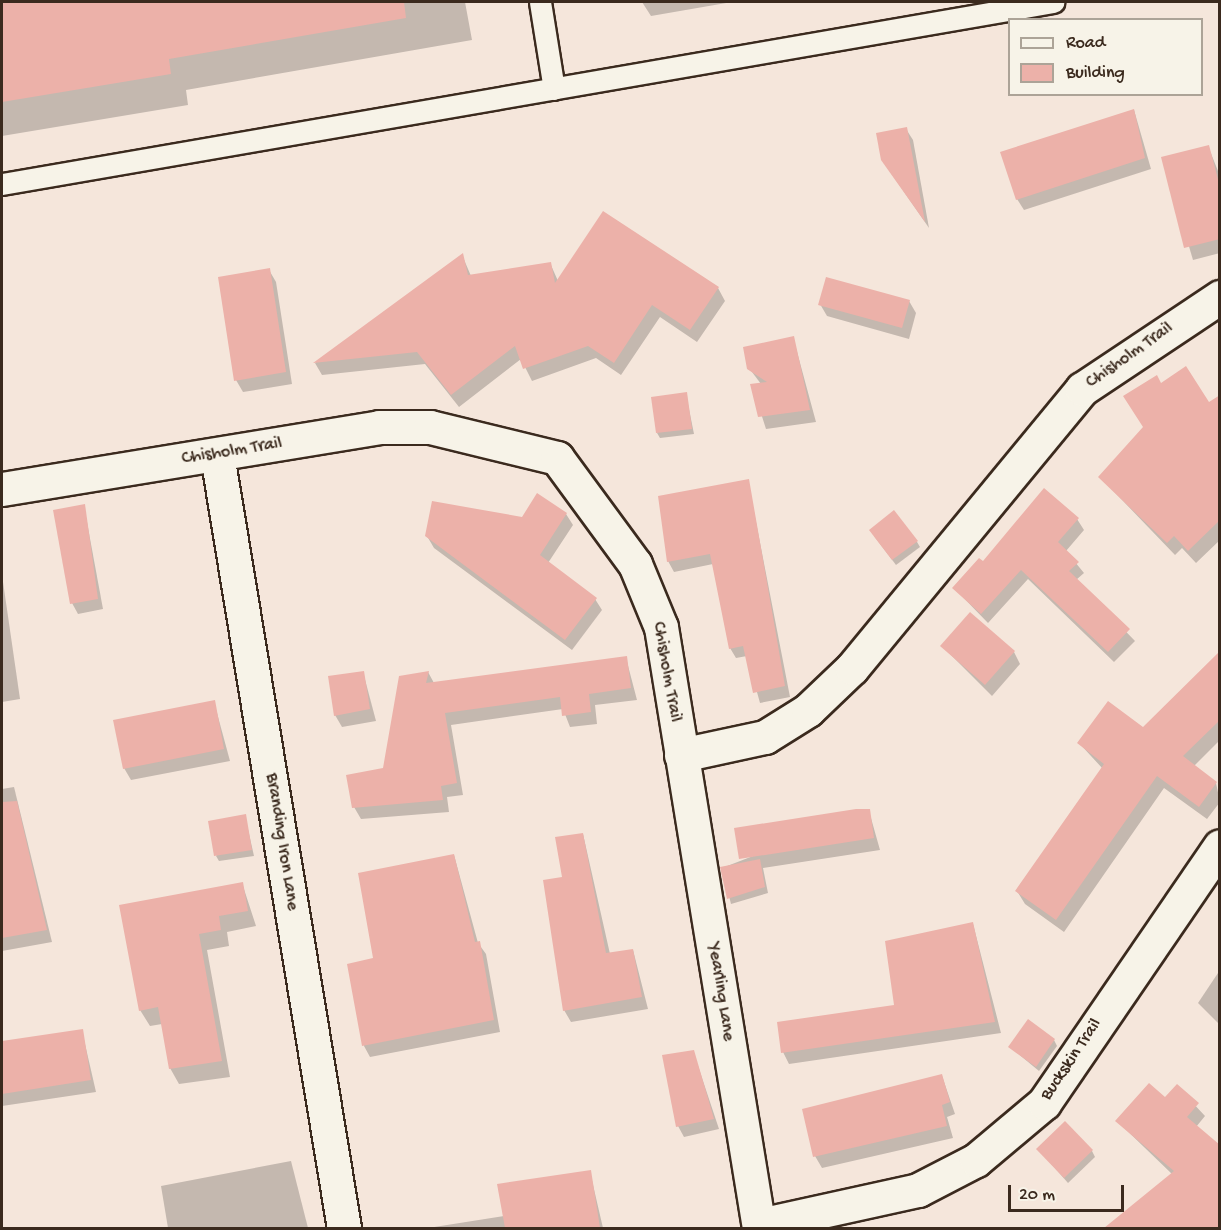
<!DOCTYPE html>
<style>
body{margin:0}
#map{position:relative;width:1221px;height:1230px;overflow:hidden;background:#f5e6db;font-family:"Gochi Hand",sans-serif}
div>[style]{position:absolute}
.shadow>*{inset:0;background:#0003}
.building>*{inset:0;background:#ecb1a9}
.roads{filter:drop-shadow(2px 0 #3b2a1e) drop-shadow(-2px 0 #3b2a1e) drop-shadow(0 2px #3b2a1e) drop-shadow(0 -2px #3b2a1e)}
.service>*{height:21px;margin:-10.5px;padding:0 10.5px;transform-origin:10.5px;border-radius:10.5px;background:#f7f3e8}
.minor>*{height:33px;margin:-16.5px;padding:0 16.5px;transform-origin:16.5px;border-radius:16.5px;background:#f7f3e8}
span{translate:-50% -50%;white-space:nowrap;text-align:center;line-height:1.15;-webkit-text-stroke:4.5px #f7f3e8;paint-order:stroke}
.street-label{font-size:18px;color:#3b2a1e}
.frame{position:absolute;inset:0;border:3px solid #3b2a1e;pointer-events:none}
.legend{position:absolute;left:1008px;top:18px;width:195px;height:78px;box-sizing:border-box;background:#f7f3e8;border:2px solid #aca397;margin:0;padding:8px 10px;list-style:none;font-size:18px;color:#3b2a1e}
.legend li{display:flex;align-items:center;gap:12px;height:30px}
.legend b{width:30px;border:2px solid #aca397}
.scale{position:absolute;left:1008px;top:1185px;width:116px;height:27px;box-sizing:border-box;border:3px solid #3b2a1e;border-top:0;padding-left:8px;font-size:18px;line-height:21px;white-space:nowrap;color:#3b2a1e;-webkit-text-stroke:4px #f7f3e8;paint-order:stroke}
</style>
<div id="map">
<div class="shadow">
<i style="clip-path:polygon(2px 2px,465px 2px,472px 40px,186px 90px,188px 105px,2px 136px)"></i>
<i style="clip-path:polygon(642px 2px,732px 2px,651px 16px)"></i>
<i style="clip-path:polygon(1134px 110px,1151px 169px,1024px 210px,1017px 199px)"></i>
<i style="clip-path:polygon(906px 129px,913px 140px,929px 228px,882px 160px)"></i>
<i style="clip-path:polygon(1208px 146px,1220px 176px,1220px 253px,1193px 260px,1163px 158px)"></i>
<i style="clip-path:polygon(462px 255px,471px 276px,550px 263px,558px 281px,718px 288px,725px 301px,697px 342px,660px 317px,621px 375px,596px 358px,532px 381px,521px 359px,459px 407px,425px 364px,322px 375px,315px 363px)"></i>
<i style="clip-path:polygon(269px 270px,276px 282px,292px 384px,243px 392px,236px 380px)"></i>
<i style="clip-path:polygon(909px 301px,916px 313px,909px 339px,827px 316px,820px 304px)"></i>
<i style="clip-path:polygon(793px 337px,816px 422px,766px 429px,752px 385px,761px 384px,749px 368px)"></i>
<i style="clip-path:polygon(1161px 385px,1220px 421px,1220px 540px,1196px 563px,1182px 548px,1175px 555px,1100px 477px,1145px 428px)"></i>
<i style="clip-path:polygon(686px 394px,694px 434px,660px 438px,657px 433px)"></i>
<i style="clip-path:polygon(748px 481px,790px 697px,760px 703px,747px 656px,736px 658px,730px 648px,713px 564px,674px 572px,668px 561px)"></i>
<i style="clip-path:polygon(84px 506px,103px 609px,78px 614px,72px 603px)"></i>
<i style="clip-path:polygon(566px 514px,573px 525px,548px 563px,595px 599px,602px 610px,572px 650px,434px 548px,427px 536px)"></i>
<i style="clip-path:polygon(1077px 519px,1084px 530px,1066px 551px,1084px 573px,1076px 580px,1135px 641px,1114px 662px,1028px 579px,988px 623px,954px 588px,983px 563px)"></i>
<i style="clip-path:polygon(874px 536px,917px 542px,920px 547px,896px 565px)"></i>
<i style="clip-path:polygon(2px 575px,20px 699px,2px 702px)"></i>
<i style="clip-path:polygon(942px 646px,1014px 652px,1020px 664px,992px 696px)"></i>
<i style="clip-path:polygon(1220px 653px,1220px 740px,1194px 766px,1216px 783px,1220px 802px,1207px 819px,1164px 788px,1064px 932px,1025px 904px,1017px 891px,1103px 769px,1079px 743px,1143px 729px)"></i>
<i style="clip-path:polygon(626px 658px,637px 700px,595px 705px,597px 724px,570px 727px,563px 709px,451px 725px,463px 795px,447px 797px,449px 812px,361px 819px,354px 807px,385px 770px,428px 672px,434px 683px)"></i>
<i style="clip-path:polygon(363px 672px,376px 721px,342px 727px,335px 715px)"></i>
<i style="clip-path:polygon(214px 702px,230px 761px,131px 780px,124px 768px)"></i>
<i style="clip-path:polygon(14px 787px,52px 942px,2px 951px,2px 789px)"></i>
<i style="clip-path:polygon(869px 811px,880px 850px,763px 868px,768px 893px,731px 904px,722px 868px)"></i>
<i style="clip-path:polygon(245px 816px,254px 856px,219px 861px,216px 856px)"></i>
<i style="clip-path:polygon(583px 834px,610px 954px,633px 950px,648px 1009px,571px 1022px,564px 1010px,563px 878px)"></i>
<i style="clip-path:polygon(454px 855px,478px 943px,486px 954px,500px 1032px,370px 1057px,364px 1046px,375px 960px)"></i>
<i style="clip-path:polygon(242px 883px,256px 926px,227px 932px,229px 946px,207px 950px,230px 1077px,179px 1084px,170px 1068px,162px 1024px,150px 1026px,140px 1010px,120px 906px)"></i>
<i style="clip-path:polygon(973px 924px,1001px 1033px,789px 1064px,783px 1052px,896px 1006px)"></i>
<i style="clip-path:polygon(1220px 970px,1220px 1025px,1198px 1003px)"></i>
<i style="clip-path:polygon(82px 1031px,96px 1092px,2px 1106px,2px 1043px)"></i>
<i style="clip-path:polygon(1054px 1040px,1057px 1046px,1039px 1071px,1010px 1047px)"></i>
<i style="clip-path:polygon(693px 1051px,719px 1129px,684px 1137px,678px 1126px)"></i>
<i style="clip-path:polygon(942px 1076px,955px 1114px,947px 1117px,953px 1138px,822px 1168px,815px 1156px)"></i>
<i style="clip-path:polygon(1177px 1086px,1205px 1116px,1196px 1127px,1220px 1199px,1220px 1228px,1109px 1228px,1172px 1174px,1117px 1121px,1165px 1099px)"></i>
<i style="clip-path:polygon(1038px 1149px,1092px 1151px,1095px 1157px,1068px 1183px)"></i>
<i style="clip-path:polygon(291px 1161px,308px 1228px,168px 1228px,161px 1186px)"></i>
<i style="clip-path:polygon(590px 1172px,603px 1228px,428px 1228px,504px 1216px)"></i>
</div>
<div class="building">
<i style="clip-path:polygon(2px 2px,404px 2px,406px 18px,169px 59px,171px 74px,2px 102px)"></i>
<i style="clip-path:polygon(1134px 109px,1145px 158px,1016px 200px,1000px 152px)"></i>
<i style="clip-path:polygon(907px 127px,925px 222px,881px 160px,876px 133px)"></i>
<i style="clip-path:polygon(1209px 145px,1220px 187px,1220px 239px,1184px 248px,1161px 157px)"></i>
<i style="clip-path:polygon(603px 211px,719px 287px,690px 330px,652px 305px,614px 363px,588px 346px,523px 369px,515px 346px,451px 395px,417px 352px,313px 363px,463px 253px,468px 275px,551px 262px,555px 283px)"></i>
<i style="clip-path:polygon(270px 268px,286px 372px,234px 381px,218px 277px)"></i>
<i style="clip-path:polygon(826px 277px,910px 300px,902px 328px,818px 305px)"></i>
<i style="clip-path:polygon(794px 336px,810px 410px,758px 417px,750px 384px,767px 382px,747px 369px,743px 347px)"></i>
<i style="clip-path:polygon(1186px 366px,1209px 402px,1220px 395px,1220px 520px,1188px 551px,1174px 536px,1167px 543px,1098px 477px,1143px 427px,1123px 396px,1157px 375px,1161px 383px)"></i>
<i style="clip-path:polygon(687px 392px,692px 429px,656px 433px,651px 397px)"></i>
<i style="clip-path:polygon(749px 479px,785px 686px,753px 693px,743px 646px,729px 649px,710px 554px,667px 562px,658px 496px)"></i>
<i style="clip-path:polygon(1044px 488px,1079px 518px,1058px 542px,1079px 562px,1069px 571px,1130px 629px,1108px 652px,1021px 570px,981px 614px,952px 588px,979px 558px,983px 561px)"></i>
<i style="clip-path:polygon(537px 493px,567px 513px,540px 555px,597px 598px,565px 640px,425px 536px,432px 501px,522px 517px)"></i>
<i style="clip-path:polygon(85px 504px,98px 599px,70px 604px,53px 510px)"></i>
<i style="clip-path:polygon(894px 510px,918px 541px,892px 560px,869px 530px)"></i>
<i style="clip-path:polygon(970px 612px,1015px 651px,985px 685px,940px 646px)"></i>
<i style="clip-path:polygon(1220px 651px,1220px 720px,1183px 756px,1217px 782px,1199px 807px,1157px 776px,1056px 920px,1015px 891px,1104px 764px,1077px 743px,1108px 701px,1143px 727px)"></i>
<i style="clip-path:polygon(627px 656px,631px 688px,589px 694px,591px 712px,562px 716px,560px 697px,445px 713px,457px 783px,441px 786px,443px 800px,352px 808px,346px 775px,383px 768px,399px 676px,429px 671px,426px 683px)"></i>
<i style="clip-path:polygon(364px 671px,370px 709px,334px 716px,328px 676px)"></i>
<i style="clip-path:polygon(215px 700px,224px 749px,123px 769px,113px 720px)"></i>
<i style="clip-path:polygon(17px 801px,47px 930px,2px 938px,2px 802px)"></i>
<i style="clip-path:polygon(856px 809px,870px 809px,874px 838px,739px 859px,734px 828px)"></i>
<i style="clip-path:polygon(246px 814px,252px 850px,214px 856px,208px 821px)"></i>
<i style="clip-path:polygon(583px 833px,606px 953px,633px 949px,642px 997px,563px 1011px,543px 880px,562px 877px,555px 837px)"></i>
<i style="clip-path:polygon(454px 854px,475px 942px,480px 941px,494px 1020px,362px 1046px,347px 964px,373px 958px,358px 873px)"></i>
<i style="clip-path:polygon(760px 859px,765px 887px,727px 899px,720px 867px)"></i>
<i style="clip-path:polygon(243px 882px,248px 911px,219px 916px,221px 930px,199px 934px,222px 1061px,169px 1069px,158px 1007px,139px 1011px,119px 905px)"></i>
<i style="clip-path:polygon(973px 922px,995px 1022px,781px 1053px,777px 1022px,894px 1005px,885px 941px)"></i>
<i style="clip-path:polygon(1028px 1019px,1055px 1039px,1036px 1067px,1008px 1047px)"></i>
<i style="clip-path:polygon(83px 1029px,91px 1080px,2px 1094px,2px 1041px)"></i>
<i style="clip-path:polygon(694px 1050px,714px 1119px,676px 1127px,662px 1055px)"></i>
<i style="clip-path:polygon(942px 1074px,950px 1102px,942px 1105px,947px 1126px,813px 1157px,802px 1109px)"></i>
<i style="clip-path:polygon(1149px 1083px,1165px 1097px,1177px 1084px,1199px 1103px,1187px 1117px,1220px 1145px,1220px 1228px,1104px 1228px,1174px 1171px,1115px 1121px)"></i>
<i style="clip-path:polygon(1065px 1121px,1093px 1150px,1064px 1178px,1036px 1149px)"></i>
<i style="clip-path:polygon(591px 1170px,600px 1228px,505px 1228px,497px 1184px)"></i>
</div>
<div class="roads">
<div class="service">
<i style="left:540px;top:2px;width:88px;rotate:80.9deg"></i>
<i style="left:2px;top:184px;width:1067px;rotate:-9.82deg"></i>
</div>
<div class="minor">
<i style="left:217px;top:455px;width:783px;rotate:80.67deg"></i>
<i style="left:2px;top:489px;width:382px;rotate:-9.3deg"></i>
<i style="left:379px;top:427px;width:51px"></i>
<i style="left:430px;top:427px;width:131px;rotate:13.7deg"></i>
<i style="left:557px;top:458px;width:132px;rotate:53.7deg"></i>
<i style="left:635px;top:564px;width:68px;rotate:67.6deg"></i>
<i style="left:661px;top:627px;width:609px;rotate:80.74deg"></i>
<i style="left:681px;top:755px;width:86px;rotate:-12.1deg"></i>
<i style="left:765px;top:737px;width:51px;rotate:-32.1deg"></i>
<i style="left:808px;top:710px;width:61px;rotate:-43.7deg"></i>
<i style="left:852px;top:668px;width:362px;rotate:-50.5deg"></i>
<i style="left:1082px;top:389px;width:166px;rotate:-33.7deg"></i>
<i style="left:759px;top:1225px;width:163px;rotate:-12.4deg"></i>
<i style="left:918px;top:1190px;width:65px;rotate:-27.3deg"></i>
<i style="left:976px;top:1160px;width:89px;rotate:-40deg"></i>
<i style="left:1044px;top:1103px;width:311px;rotate:-55.6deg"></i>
</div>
</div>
<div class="street-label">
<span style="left:1130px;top:356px;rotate:-35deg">Chisholm Trail</span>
<span style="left:232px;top:452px;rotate:-9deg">Chisholm Trail</span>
<span style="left:666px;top:672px;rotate:80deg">Chisholm Trail</span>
<span style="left:281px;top:842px;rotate:81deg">Branding Iron Lane</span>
<span style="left:720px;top:992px;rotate:81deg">Yearling Lane</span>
<span style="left:1072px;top:1060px;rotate:-56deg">Buckskin Trail</span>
</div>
<div class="frame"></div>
<ul class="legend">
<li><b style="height:8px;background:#f7f3e8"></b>Road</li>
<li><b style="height:16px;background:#ecb1a9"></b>Building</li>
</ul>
<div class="scale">20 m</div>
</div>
